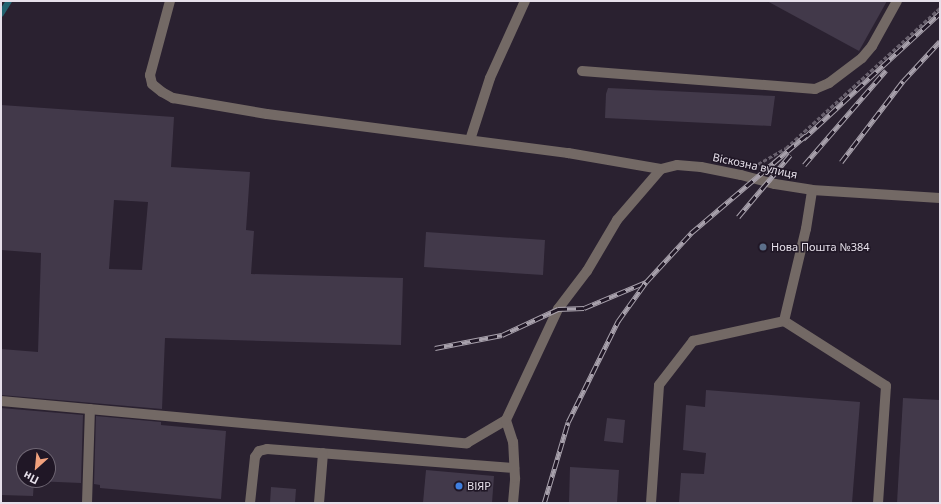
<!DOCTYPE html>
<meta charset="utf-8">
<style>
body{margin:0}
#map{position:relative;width:941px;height:504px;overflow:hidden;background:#2a2130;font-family:"Noto Sans",sans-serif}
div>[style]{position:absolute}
.stream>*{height:5.5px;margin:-2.75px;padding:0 2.75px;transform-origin:2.75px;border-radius:2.75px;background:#226370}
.building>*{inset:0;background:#42394a}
.path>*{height:2.5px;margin-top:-1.25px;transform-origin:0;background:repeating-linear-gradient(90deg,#68606d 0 4px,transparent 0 6px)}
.minor>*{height:10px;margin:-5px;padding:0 5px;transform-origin:5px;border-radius:5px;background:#736965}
.rail>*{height:4.5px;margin-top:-2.25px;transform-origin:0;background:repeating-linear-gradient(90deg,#201726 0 9px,#a8a1ac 0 18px);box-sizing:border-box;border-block:1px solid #a8a1ac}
.dots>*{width:11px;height:11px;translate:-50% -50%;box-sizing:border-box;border:2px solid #201726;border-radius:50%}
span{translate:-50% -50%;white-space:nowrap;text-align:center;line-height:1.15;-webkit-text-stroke:3px #201726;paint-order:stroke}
.street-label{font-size:11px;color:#e6e0ea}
.poi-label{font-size:11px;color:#e6e0ea}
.left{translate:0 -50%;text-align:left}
.frame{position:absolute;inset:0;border:2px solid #e6e0ea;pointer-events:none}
.north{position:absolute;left:16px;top:448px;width:40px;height:40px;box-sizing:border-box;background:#201726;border:1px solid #6f6774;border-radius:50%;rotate:207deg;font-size:11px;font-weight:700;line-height:16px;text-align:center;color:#e6e0ea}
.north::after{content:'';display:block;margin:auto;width:14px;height:18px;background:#f1a17d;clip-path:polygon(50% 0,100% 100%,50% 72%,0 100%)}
</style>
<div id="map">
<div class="stream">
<i style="left:1px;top:14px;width:15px;rotate:-58deg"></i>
</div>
<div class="building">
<i style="clip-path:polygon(767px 1px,887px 1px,859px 51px)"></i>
<i style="clip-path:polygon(608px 88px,775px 96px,771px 126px,605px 118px,606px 94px)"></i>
<i style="clip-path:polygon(evenodd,1px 105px,174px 117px,171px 167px,250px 172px,246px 230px,254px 231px,251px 274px,403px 278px,401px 345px,165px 338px,162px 409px,1px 395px,1px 349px,38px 352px,41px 253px,1px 250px,1px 105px,114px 200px,148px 202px,142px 270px,109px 269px,114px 200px)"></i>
<i style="clip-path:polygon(426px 232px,545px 240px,543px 275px,424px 267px)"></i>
<i style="clip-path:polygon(706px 390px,860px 402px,852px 503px,679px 503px,681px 473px,704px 474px,706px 453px,683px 450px,686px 405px,705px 407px)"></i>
<i style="clip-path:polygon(903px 398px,940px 400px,940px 503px,897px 503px)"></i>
<i style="clip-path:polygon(evenodd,1px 408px,83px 415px,81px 483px,34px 481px,33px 496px,1px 495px,1px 408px,24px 456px,48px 456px,48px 480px,24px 480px,24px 456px)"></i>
<i style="clip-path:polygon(96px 416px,161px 422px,161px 425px,226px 431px,221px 499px,100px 488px,100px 485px,94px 484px)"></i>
<i style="clip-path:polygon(607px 418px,625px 420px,623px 443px,604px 441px)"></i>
<i style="clip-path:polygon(570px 467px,619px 470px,617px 503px,569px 503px)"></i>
<i style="clip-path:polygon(426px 470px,494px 476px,492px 503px,423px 503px)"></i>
<i style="clip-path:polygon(271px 487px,296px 489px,295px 503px,270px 503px)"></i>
</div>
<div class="path">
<i style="left:758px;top:164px;width:32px;rotate:-30deg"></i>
<i style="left:786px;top:148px;width:208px;rotate:-42.3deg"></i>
</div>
<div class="minor">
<i style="left:170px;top:1px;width:77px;rotate:105.1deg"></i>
<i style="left:150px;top:75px;width:9px;rotate:77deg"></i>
<i style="left:152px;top:84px;width:13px;rotate:39deg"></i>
<i style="left:162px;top:92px;width:13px;rotate:29deg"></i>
<i style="left:173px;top:98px;width:95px;rotate:9.7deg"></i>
<i style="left:267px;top:114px;width:304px;rotate:7.4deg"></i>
<i style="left:568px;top:153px;width:94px;rotate:9.8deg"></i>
<i style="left:661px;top:169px;width:16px;rotate:-14deg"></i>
<i style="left:677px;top:165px;width:24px;rotate:5deg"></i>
<i style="left:701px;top:167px;width:41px;rotate:11.3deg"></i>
<i style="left:741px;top:175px;width:35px;rotate:15deg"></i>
<i style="left:775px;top:184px;width:37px;rotate:9deg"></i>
<i style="left:812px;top:190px;width:128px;rotate:3.6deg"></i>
<i style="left:582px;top:71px;width:234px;rotate:4.4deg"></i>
<i style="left:815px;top:89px;width:15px;rotate:-23deg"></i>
<i style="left:829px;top:83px;width:41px;rotate:-37.1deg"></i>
<i style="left:862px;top:58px;width:16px;rotate:-50deg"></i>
<i style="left:872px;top:46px;width:51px;rotate:-60.9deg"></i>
<i style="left:470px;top:140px;width:65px;rotate:-72.1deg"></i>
<i style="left:490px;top:78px;width:85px;rotate:-65.6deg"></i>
<i style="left:784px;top:321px;width:121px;rotate:32.5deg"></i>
<i style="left:886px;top:386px;width:117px;rotate:93.9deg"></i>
<i style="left:1px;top:401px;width:468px;rotate:5.2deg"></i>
<i style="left:467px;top:443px;width:45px;rotate:-30.5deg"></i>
<i style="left:87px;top:503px;width:94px;rotate:-88.2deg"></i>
<i style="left:250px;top:503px;width:46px;rotate:-83.8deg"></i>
<i style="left:255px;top:457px;width:7px;rotate:-56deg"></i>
<i style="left:259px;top:451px;width:8px;rotate:-14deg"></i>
<i style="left:267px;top:449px;width:248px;rotate:4.4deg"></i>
<i style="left:319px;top:503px;width:50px;rotate:-85.4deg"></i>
<i style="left:513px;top:503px;width:25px;rotate:-85deg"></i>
<i style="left:515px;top:478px;width:36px;rotate:-93deg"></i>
<i style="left:513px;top:442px;width:23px;rotate:-108deg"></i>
<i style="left:506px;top:420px;width:123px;rotate:-64.9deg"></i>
<i style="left:558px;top:309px;width:48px;rotate:-52.7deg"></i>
<i style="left:587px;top:271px;width:59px;rotate:-59.5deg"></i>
<i style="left:617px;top:220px;width:67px;rotate:-49.2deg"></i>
<i style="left:651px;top:503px;width:118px;rotate:-86.1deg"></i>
<i style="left:659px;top:385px;width:56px;rotate:-52.3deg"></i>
<i style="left:693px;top:341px;width:93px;rotate:-12.4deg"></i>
<i style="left:784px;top:321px;width:95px;rotate:-76.6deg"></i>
<i style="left:806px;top:229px;width:39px;rotate:-81deg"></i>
</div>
<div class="rail">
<i style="left:803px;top:139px;width:186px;rotate:-42.6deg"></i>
<i style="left:841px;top:162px;width:102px;rotate:-52.6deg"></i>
<i style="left:903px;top:81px;width:54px;rotate:-47.2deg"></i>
<i style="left:804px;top:165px;width:125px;rotate:-49.2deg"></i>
<i style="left:738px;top:217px;width:81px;rotate:-50deg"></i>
<i style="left:435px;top:348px;width:68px;rotate:-11deg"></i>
<i style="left:502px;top:335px;width:62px;rotate:-24.9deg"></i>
<i style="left:558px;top:309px;width:26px;rotate:-2deg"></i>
<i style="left:584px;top:308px;width:67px;rotate:-22.8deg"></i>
<i style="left:544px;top:503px;width:84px;rotate:-73.5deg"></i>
<i style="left:568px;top:422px;width:113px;rotate:-63.7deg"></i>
<i style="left:618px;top:321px;width:48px;rotate:-54.3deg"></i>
<i style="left:646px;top:282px;width:67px;rotate:-47.4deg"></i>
<i style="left:691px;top:233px;width:151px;rotate:-40.4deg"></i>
</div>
<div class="dots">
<i style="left:763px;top:247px;background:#5c6f8a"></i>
<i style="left:459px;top:486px;background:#3f7fe0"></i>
</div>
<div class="street-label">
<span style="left:755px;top:166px;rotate:12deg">Віскозна вулиця</span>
</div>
<div class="poi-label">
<span class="left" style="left:771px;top:247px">Нова Пошта №384</span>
<span class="left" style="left:467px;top:486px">ВІЯР</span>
</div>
<div class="frame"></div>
<div class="north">Пн</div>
</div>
